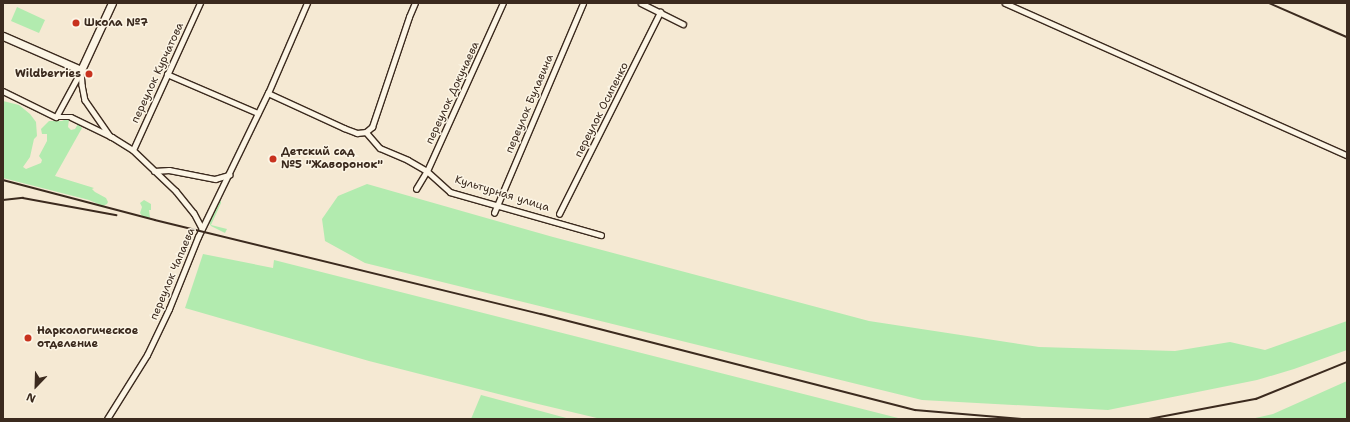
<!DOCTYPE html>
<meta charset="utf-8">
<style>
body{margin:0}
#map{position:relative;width:1350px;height:422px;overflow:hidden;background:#f5e9d3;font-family:"Shantell Sans",sans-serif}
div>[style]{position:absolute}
.green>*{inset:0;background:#b2ebaf}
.roads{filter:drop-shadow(1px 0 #3b2a1e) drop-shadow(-1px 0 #3b2a1e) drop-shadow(0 1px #3b2a1e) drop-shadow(0 -1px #3b2a1e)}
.minor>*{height:4.5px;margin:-2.25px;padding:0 2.25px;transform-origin:2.25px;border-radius:2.25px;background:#fcf5e5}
.secondary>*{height:7px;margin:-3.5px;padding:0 3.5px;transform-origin:3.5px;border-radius:3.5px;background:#fcf5e5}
.rail>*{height:1.5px;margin:-0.75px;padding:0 0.75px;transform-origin:0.75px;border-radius:0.75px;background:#3b2a1e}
.dots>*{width:11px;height:11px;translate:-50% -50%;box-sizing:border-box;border:2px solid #fcf5e5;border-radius:50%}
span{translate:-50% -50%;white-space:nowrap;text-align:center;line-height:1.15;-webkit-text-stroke:3px #fcf5e5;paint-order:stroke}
.poi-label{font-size:11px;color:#3b2a1e;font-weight:700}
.left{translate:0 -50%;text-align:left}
.right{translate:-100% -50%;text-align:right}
.street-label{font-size:11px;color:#3b2a1e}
.frame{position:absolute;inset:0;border:4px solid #3b2a1e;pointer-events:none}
.north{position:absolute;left:16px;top:366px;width:40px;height:40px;-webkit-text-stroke:3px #fcf5e5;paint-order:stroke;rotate:203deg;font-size:11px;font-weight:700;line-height:16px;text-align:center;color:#3b2a1e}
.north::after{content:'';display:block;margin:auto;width:14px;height:18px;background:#3b2a1e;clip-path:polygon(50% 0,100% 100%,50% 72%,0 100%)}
</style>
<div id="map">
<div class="green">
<i style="clip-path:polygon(17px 7px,45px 20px,39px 33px,11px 21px)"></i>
<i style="clip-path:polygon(3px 101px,19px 105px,30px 114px,36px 122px,37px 136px,34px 139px,30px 157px,23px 167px,26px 169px,41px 163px,42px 160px,39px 156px,47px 141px,47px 134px,42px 134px,41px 129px,49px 121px,62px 121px,66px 119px,69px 120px,68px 127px,71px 130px,75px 129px,78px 124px,82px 128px,55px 176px,94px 188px,92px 189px,95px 192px,106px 198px,108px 202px,107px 204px,103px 206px,89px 200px,3px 178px)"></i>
<i style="clip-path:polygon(367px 184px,553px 237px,869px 321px,1039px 347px,1175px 351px,1230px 342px,1265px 350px,1347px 321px,1347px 350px,1294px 369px,1257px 380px,1108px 410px,922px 400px,365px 263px,325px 241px,322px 219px,338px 196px)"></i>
<i style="clip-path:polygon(144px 200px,151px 204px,151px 210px,149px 210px,150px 218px,143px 217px,140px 213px,142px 207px,140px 203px)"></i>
<i style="clip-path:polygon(221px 200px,221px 203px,211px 225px,227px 229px,225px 233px,211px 226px,209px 223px)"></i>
<i style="clip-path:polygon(203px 254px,273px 268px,274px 260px,902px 419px,601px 419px,534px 403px,369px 361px,185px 308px)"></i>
<i style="clip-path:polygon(1347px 381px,1347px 419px,1251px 419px,1273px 414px)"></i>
<i style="clip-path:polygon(481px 395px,570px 419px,471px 419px)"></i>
</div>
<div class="roads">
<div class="minor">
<i style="left:641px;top:3px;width:47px;rotate:26.6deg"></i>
<i style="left:1005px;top:3px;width:374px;rotate:24deg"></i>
<i style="left:81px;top:70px;width:15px;rotate:86deg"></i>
<i style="left:82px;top:85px;width:15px;rotate:79deg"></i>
<i style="left:85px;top:100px;width:44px;rotate:55.2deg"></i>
<i style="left:167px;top:74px;width:99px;rotate:23.2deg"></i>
<i style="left:3px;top:91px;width:59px;rotate:26.1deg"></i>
<i style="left:56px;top:117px;width:15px"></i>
<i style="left:71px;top:117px;width:46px;rotate:26deg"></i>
<i style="left:112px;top:137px;width:25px;rotate:32deg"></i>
<i style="left:133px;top:150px;width:59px;rotate:43.6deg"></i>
<i style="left:176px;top:191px;width:28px;rotate:51deg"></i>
<i style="left:194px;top:213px;width:17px;rotate:62deg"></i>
<i style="left:268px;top:93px;width:84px;rotate:24.7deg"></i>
<i style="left:344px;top:128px;width:14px;rotate:21deg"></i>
<i style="left:357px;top:133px;width:9px;rotate:-6deg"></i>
<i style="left:366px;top:132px;width:8px;rotate:-40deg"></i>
<i style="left:372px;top:127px;width:116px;rotate:-71.4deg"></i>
<i style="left:409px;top:17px;width:15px;rotate:-67deg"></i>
<i style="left:56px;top:117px;width:52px;rotate:-61.5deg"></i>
<i style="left:366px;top:132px;width:21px;rotate:49deg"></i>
<i style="left:380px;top:148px;width:30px;rotate:23deg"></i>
<i style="left:408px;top:160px;width:22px;rotate:30deg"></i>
<i style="left:427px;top:171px;width:31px;rotate:42deg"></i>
<i style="left:450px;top:192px;width:157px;rotate:15.9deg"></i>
<i style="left:133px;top:150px;width:162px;rotate:-65.5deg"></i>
<i style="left:154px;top:171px;width:15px;rotate:-4deg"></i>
<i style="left:169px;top:170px;width:47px;rotate:11.1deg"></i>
<i style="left:215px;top:179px;width:15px;rotate:-16deg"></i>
<i style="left:416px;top:189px;width:21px;rotate:-59deg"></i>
<i style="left:427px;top:171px;width:184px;rotate:-65.7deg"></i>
<i style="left:494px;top:213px;width:228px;rotate:-67deg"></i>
<i style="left:559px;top:214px;width:226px;rotate:-63.4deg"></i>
<i style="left:107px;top:419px;width:75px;rotate:-58deg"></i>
<i style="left:147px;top:355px;width:51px;rotate:-64.4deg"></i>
<i style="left:169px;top:309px;width:78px;rotate:-68.1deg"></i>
<i style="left:198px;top:237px;width:160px;rotate:-64.1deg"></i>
<i style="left:268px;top:93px;width:98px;rotate:-66.6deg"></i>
</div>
<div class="secondary">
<i style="left:3px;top:36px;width:85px;rotate:23.6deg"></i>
<i style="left:81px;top:70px;width:74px;rotate:-65.2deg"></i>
</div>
</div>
<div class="rail">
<i style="left:1269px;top:3px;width:85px;rotate:23.6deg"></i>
<i style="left:3px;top:180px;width:157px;rotate:14.7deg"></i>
<i style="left:155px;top:220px;width:397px;rotate:13.7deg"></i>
<i style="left:541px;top:314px;width:386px;rotate:14.4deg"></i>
<i style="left:915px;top:410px;width:107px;rotate:4.8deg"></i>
<i style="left:3px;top:200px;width:20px;rotate:-6deg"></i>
<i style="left:23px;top:198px;width:95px;rotate:10.4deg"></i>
<i style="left:1149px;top:419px;width:109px;rotate:-10.6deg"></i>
<i style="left:1256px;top:399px;width:98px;rotate:-22.1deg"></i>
</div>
<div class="dots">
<i style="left:76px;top:23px;background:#c8321e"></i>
<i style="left:89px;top:74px;background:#c8321e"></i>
<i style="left:273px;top:159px;background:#c8321e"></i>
<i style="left:28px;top:338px;background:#c8321e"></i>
</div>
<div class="poi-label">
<span class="left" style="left:84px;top:23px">Школа №7</span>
<span class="right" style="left:81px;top:74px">Wildberries</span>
<span class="left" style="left:281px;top:159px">Детский сад<br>№5 "Жаворонок"</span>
<span class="left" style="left:37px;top:338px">Наркологическое<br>отделение</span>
</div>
<div class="street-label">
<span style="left:158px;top:73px;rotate:-65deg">переулок Курчатова</span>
<span style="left:453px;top:93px;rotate:-65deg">переулок Докучаева</span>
<span style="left:530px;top:104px;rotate:-67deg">переулок Булавина</span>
<span style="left:602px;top:110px;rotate:-63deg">переулок Осипенко</span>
<span style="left:502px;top:194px;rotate:17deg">Культурная улица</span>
<span style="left:173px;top:274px;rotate:-67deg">переулок Чапаева</span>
</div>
<div class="frame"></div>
<div class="north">N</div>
</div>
